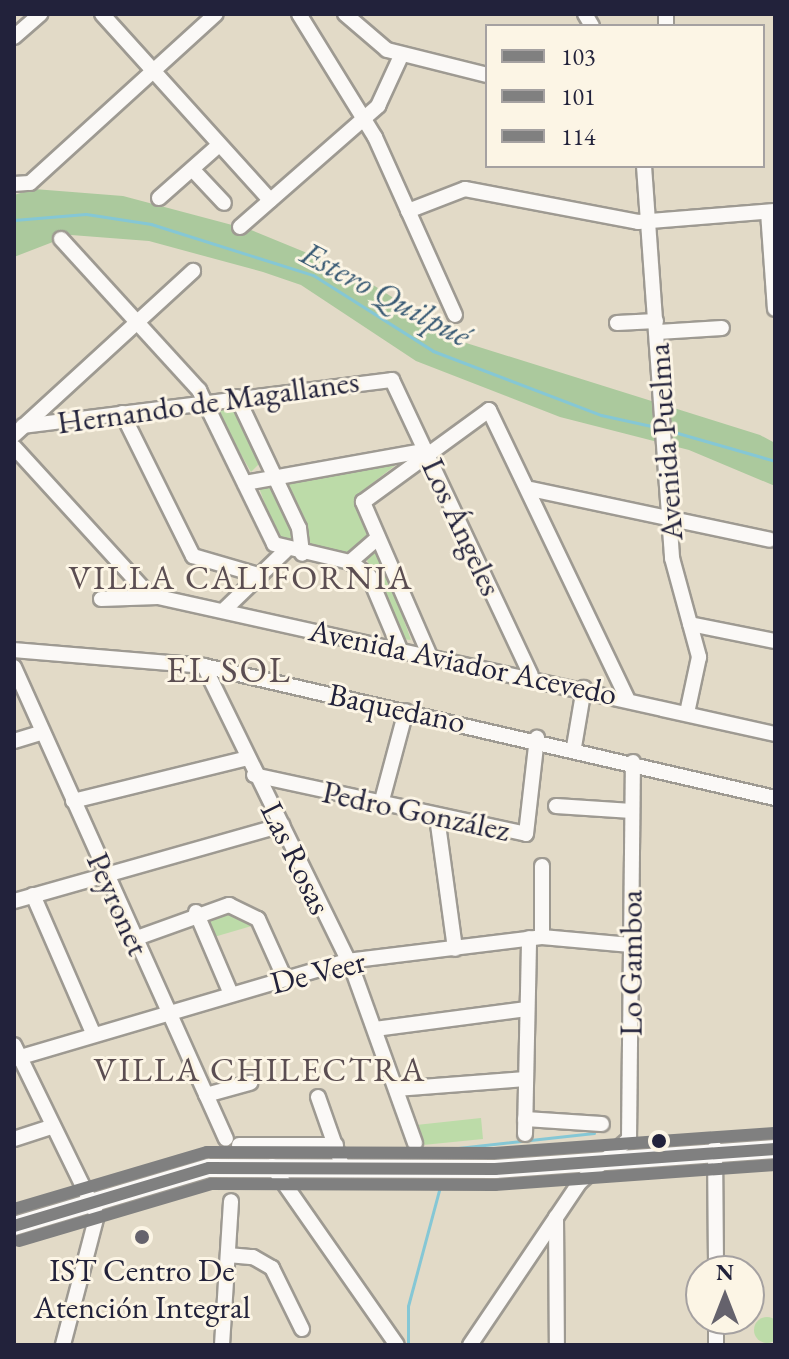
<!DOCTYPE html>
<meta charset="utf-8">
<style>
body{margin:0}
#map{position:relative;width:789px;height:1359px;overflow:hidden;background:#e2dac7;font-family:"EB Garamond",serif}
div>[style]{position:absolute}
.green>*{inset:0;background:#bcdba8}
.round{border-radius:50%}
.forest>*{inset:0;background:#abc99d}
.stream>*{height:3px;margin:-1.5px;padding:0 1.5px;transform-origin:1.5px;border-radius:1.5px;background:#85c7d5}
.roads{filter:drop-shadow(2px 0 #9e9a92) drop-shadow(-2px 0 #9e9a92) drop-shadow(0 2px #9e9a92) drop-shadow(0 -2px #9e9a92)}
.minor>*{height:14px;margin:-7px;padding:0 7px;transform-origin:7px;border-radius:7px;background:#fbf9f7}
.major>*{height:18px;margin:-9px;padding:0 9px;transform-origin:9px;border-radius:9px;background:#fbf9f7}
.bus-1>*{height:12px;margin:-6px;padding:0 6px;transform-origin:6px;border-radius:6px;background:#808080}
.bus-2>*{height:12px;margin:-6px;padding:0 6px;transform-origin:6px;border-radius:6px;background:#808080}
.bus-3>*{height:12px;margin:-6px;padding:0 6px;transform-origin:6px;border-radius:6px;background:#808080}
.dots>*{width:22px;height:22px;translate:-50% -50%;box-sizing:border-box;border:4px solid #fcf5e5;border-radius:50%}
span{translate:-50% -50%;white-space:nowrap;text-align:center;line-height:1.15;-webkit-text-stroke:6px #fcf5e5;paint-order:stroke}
.street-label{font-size:32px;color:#22223b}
.poi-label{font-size:32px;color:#22223b}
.water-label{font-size:34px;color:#375973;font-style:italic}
.neighbourhood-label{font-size:34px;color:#5b4e52;letter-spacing:2px}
.quarter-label{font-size:36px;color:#5b4e52;letter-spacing:2px}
.frame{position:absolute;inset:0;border:16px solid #22223b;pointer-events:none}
.legend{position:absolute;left:485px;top:24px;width:280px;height:144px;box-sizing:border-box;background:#fcf5e5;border:2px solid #a5a1a1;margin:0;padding:10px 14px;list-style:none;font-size:24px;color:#22223b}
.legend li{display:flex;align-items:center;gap:16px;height:40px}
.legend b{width:40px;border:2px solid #a5a1a1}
.north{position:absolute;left:685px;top:1255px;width:80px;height:80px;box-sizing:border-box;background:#fcf5e5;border:2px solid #a5a1a1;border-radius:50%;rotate:0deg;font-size:22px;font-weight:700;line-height:32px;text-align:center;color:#22223b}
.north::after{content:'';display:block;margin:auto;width:28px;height:36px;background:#65626c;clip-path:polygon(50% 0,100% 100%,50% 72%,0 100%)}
</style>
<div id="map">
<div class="green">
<i style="clip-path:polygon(232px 406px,260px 463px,251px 472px,216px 411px)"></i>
<i style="clip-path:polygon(397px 464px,356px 496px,370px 537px,347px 557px,314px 551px,281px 483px)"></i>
<i style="clip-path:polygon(257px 482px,272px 485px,296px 532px,289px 542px,277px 538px)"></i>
<i style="clip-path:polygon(370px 552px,380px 553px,411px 640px,402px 639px,366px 558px)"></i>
<i style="clip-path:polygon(235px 911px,255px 925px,214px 937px,207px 916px)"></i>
<i style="clip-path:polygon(481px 1118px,483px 1139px,423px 1145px,416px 1125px)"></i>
<i class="round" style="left:754px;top:1317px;width:26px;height:26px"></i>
</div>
<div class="forest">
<i style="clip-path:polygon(34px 189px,123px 196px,251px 230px,351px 271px,463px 342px,760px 435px,775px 443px,775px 486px,689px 450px,560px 417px,416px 361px,301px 285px,263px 272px,149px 241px,71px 235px,14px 257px,14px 195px)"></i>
</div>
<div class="stream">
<i style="left:14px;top:220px;width:72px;rotate:-4.8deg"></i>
<i style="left:86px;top:214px;width:66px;rotate:8.7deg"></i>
<i style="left:151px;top:224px;width:170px;rotate:17.5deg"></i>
<i style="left:313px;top:275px;width:142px;rotate:32.3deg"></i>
<i style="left:433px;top:351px;width:180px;rotate:20.9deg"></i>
<i style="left:601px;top:415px;width:56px;rotate:12.3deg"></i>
<i style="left:667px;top:430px;width:112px;rotate:16deg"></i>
<i style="left:422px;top:1152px;width:173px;rotate:-6.3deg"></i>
<i style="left:408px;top:1345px;width:39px;rotate:-90deg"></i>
<i style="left:408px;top:1306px;width:127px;rotate:-75deg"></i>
</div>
<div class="roads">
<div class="minor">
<i style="left:102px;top:14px;width:251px;rotate:47.9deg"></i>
<i style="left:299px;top:14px;width:145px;rotate:58.3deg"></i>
<i style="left:375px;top:137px;width:195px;rotate:65.8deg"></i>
<i style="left:345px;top:14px;width:55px;rotate:40.6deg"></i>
<i style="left:387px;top:50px;width:103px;rotate:14deg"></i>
<i style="left:585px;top:14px;width:14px;rotate:60deg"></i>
<i style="left:666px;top:14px;width:12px;rotate:90deg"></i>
<i style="left:14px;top:37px;width:35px;rotate:-41deg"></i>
<i style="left:644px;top:166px;width:393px;rotate:85.9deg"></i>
<i style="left:672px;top:558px;width:103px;rotate:74.7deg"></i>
<i style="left:699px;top:657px;width:57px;rotate:102.1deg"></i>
<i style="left:193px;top:170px;width:45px;rotate:46.8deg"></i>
<i style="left:14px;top:184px;width:16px;rotate:-4deg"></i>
<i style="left:30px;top:183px;width:251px;rotate:-42.3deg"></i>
<i style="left:159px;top:198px;width:80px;rotate:-41.5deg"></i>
<i style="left:408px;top:211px;width:61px;rotate:-21.1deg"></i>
<i style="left:465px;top:189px;width:176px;rotate:10.8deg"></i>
<i style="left:638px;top:222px;width:137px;rotate:-4.6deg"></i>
<i style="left:768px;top:212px;width:97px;rotate:85.9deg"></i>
<i style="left:240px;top:227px;width:184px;rotate:-41.2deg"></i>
<i style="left:378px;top:106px;width:55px;rotate:-65.3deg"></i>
<i style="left:61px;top:239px;width:205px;rotate:47.6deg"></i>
<i style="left:199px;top:390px;width:171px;rotate:64deg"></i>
<i style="left:274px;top:544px;width:78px;rotate:13.3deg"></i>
<i style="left:350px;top:562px;width:37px;rotate:-41deg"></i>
<i style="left:617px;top:323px;width:39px;rotate:-3deg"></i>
<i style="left:658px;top:332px;width:64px;rotate:-3.6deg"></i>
<i style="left:237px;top:397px;width:145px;rotate:64.7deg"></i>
<i style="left:299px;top:528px;width:26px;rotate:83deg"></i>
<i style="left:122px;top:413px;width:160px;rotate:63.6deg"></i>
<i style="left:193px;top:556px;width:68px;rotate:16.3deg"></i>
<i style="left:23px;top:426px;width:372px;rotate:-7.1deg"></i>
<i style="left:392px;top:380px;width:326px;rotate:64.8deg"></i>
<i style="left:14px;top:435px;width:243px;rotate:-42.5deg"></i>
<i style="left:14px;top:447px;width:202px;rotate:47.6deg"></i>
<i style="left:245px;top:483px;width:180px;rotate:-10.2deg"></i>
<i style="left:531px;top:489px;width:244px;rotate:12deg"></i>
<i style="left:350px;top:562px;width:24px;rotate:36deg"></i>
<i style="left:369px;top:576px;width:77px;rotate:67.1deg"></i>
<i style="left:101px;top:599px;width:57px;rotate:-2deg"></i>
<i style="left:158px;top:597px;width:632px;rotate:12.52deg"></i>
<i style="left:224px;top:610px;width:85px;rotate:-44deg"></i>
<i style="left:690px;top:624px;width:87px;rotate:11.3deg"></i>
<i style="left:14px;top:650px;width:191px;rotate:4.8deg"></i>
<i style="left:204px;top:666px;width:586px;rotate:13.02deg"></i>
<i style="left:429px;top:654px;width:166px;rotate:-113.5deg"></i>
<i style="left:363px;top:502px;width:156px;rotate:-36.1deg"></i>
<i style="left:489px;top:410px;width:319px;rotate:64.4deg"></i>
<i style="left:204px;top:666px;width:336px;rotate:63.9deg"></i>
<i style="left:352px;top:968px;width:186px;rotate:70.2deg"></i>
<i style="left:14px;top:667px;width:517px;rotate:65.81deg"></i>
<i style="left:14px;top:741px;width:30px;rotate:-17deg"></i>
<i style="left:574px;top:747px;width:60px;rotate:-80.4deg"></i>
<i style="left:254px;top:775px;width:278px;rotate:12.2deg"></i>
<i style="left:526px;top:834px;width:97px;rotate:-83.5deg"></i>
<i style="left:73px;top:801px;width:176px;rotate:-13.8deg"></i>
<i style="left:381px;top:804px;width:96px;rotate:-75deg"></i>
<i style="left:556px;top:806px;width:76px;rotate:3.8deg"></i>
<i style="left:437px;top:817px;width:133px;rotate:82.2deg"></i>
<i style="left:33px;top:895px;width:150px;rotate:66.5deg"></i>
<i style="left:14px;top:901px;width:279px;rotate:-15.8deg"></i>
<i style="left:196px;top:912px;width:89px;rotate:66.9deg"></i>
<i style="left:542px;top:937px;width:71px;rotate:-90deg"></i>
<i style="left:134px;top:939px;width:101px;rotate:-19.7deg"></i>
<i style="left:229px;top:905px;width:32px;rotate:26deg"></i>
<i style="left:258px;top:919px;width:66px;rotate:65.8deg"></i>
<i style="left:375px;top:1029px;width:153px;rotate:-7.5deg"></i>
<i style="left:14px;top:1045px;width:189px;rotate:64deg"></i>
<i style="left:97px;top:1215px;width:134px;rotate:104.7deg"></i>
<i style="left:14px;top:1059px;width:347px;rotate:-16.4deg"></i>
<i style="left:347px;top:961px;width:196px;rotate:-7deg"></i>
<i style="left:542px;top:937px;width:89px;rotate:5.1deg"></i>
<i style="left:396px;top:1089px;width:130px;rotate:-4.4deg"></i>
<i style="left:206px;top:1095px;width:46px;rotate:-15.3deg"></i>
<i style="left:318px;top:1097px;width:75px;rotate:70.6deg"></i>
<i style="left:525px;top:1119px;width:77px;rotate:3.7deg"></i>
<i style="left:525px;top:1134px;width:196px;rotate:-88.8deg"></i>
<i style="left:14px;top:1139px;width:38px;rotate:-18deg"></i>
<i style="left:239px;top:1145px;width:97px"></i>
<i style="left:715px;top:1148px;width:123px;rotate:89.5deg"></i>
<i style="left:272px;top:1166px;width:218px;rotate:55.1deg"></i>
<i style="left:556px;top:1217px;width:128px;rotate:89.6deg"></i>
<i style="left:228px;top:1255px;width:25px;rotate:5deg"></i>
<i style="left:253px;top:1257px;width:22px;rotate:30deg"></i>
<i style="left:272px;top:1268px;width:68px;rotate:63.8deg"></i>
<i style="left:716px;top:1319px;width:26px;rotate:90deg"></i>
<i style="left:222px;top:1345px;width:144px;rotate:-86.4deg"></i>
<i style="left:470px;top:1345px;width:197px;rotate:-56deg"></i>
<i style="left:580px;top:1182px;width:65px;rotate:-41.3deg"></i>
<i style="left:629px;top:1139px;width:377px;rotate:-89.4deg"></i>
</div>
<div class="major">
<i style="left:14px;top:1226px;width:203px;rotate:-16.6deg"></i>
<i style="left:209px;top:1168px;width:286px;rotate:0.2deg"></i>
<i style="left:495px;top:1169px;width:281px;rotate:-4.1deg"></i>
</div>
</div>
<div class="bus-1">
<i style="left:14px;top:1226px;width:203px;rotate:-16.6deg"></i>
<i style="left:209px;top:1168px;width:286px;rotate:0.2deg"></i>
<i style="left:495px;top:1169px;width:281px;rotate:-4.1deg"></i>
</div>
<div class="bus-2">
<i style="left:19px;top:1241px;width:200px;rotate:-16.5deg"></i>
<i style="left:211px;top:1184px;width:284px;rotate:0.2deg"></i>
<i style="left:495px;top:1185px;width:281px;rotate:-4.1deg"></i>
</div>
<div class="bus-3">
<i style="left:14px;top:1209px;width:201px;rotate:-16.5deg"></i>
<i style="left:207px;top:1152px;width:287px;rotate:0.2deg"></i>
<i style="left:494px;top:1153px;width:281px;rotate:-4.1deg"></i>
</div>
<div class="dots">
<i style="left:659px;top:1141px;background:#22223b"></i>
<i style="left:142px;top:1237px;background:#65626c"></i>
</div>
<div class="street-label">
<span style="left:208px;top:402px;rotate:-8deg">Hernando de Magallanes</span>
<span style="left:665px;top:442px;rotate:-94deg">Avenida Puelma</span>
<span style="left:462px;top:527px;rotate:65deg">Los Ángeles</span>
<span style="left:463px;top:662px;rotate:12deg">Avenida Aviador Acevedo</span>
<span style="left:397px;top:708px;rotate:12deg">Baquedano</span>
<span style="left:416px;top:811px;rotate:12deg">Pedro González</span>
<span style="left:296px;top:858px;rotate:64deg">Las Rosas</span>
<span style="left:118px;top:904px;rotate:66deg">Peyronet</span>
<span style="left:631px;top:963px;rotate:-90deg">Lo Gamboa</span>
<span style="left:318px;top:972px;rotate:-14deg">De Veer</span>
</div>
<div class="poi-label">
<span style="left:142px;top:1289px">IST Centro De<br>Atención Integral</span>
</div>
<div class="water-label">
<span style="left:386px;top:294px;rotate:28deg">Estero Quilpué</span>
</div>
<div class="neighbourhood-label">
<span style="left:241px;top:578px">VILLA CALIFORNIA</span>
<span style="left:260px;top:1070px">VILLA CHILECTRA</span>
</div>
<div class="quarter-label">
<span style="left:229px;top:670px">EL SOL</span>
</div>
<div class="frame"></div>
<ul class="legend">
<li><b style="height:10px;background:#808080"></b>103</li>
<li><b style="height:10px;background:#808080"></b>101</li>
<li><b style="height:10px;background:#808080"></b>114</li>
</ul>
<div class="north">N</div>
</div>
